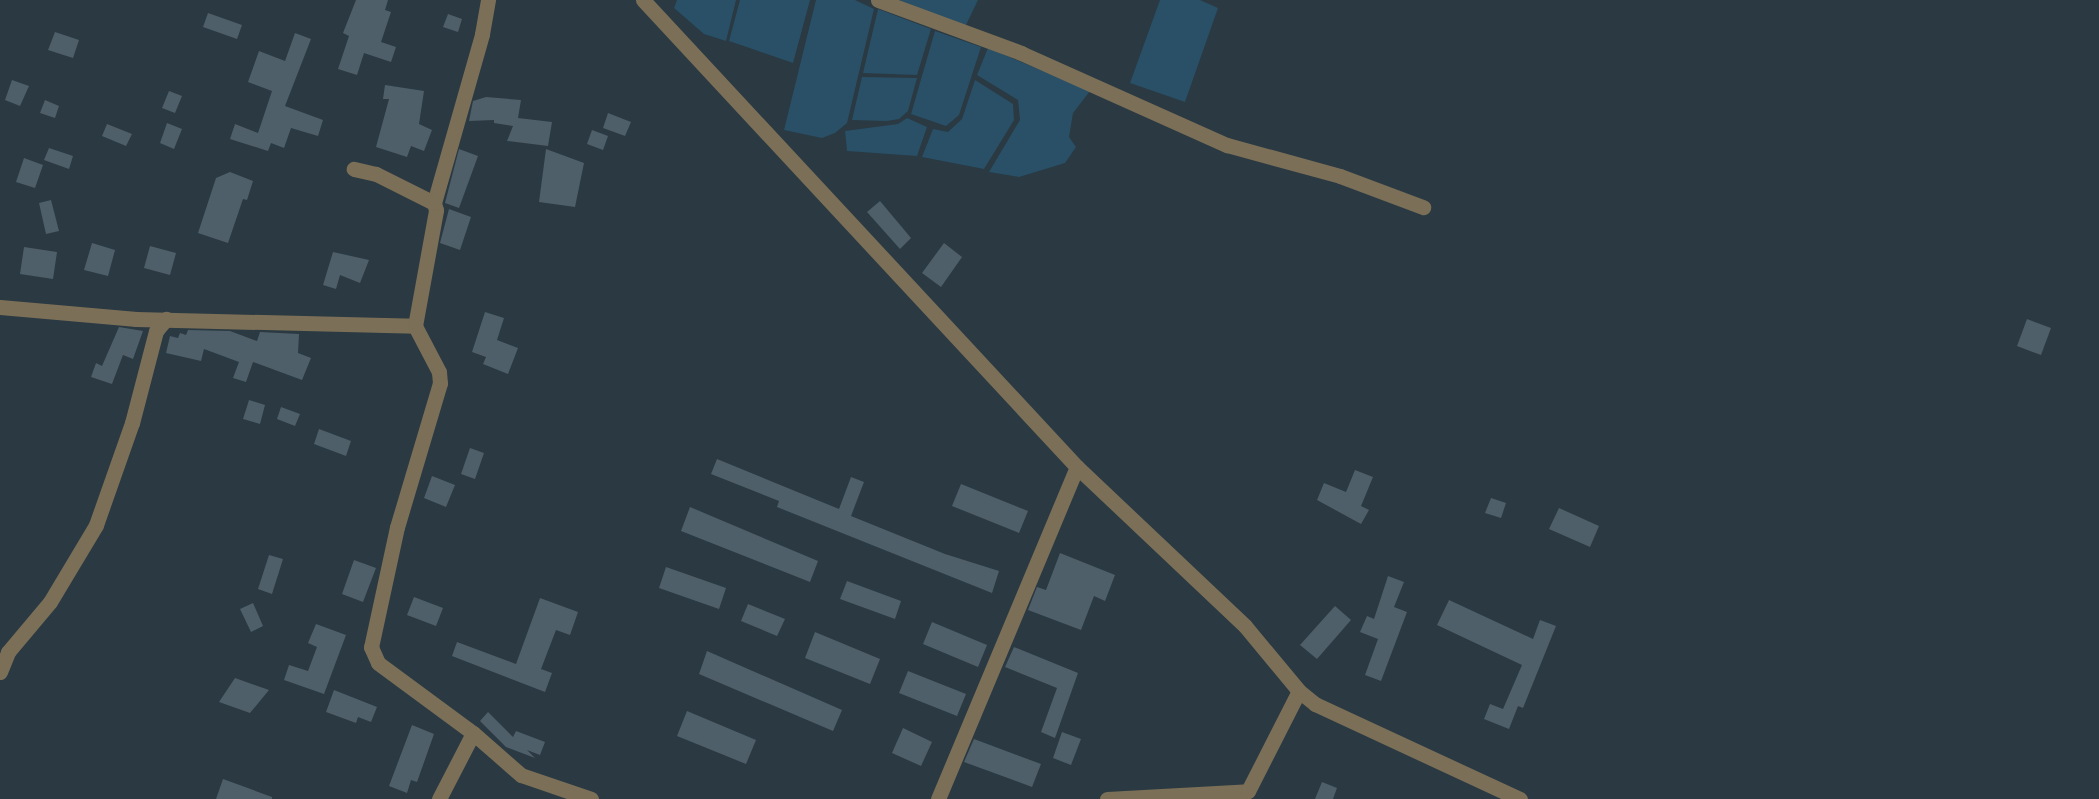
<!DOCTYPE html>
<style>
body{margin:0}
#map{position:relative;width:2099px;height:799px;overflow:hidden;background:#2a3942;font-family:"Asap Condensed",sans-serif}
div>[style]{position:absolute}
.green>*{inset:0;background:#295066}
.building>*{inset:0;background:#4f5f69}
.street>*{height:15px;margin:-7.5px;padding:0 7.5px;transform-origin:7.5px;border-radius:7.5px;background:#7b6f57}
span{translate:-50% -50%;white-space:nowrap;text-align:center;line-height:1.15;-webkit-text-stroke:4.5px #202f38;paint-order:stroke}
</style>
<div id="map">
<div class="green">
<i style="clip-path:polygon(677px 0,736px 0,726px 41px,704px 34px,674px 8px)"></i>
<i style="clip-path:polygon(740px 0,810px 0,793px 63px,729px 41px)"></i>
<i style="clip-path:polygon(816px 0,855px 0,874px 9px,847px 123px,835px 133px,822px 138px,784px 130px)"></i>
<i style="clip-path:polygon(899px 0,978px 0,965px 27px)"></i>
<i style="clip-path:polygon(1160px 0,1200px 0,1218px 8px,1185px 102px,1130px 83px)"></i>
<i style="clip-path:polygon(878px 9px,931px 29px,917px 75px,863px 73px)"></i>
<i style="clip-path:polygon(935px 31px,981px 47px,959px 115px,946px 126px,911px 114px)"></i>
<i style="clip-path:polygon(988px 48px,1090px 91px,1073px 113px,1069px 137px,1076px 147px,1065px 163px,1019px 177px,989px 172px,1020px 120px,1018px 100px,977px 75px)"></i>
<i style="clip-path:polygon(862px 77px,917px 78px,908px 111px,899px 119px,887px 121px,852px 120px)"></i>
<i style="clip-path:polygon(975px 80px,1013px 104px,1014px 120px,984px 169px,922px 157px,933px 129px,948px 132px,962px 119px)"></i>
<i style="clip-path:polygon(907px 118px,927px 127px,917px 156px,847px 151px,845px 131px,898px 124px)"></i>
</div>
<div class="building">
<i style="clip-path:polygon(356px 0,388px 0,385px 10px,391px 12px,381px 42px,396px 47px,391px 62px,364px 53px,357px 75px,338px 69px,349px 36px,343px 33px)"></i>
<i style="clip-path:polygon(208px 13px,242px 25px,237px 39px,203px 27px)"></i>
<i style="clip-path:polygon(448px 14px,462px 19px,458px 32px,443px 27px)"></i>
<i style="clip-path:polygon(55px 32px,79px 40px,73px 58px,48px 50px)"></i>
<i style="clip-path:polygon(295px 33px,311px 39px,285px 106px,323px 120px,318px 136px,291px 128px,284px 148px,271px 143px,268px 151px,230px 139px,235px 124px,258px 133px,272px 91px,248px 82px,259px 51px,285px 61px)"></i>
<i style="clip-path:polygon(12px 80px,29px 86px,20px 106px,5px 100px)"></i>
<i style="clip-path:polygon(385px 85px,424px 91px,419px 124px,432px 130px,424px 151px,411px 146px,407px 157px,376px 147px,389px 99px,383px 99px)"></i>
<i style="clip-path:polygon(169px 91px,182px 96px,175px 113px,162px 108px)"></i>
<i style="clip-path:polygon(486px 97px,521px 100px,518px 118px,552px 122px,548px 146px,507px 141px,513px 126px,494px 123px,494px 120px,469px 121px,473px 101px)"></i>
<i style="clip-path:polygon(45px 100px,59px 106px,55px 118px,40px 113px)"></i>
<i style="clip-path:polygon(608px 113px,631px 122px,625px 136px,603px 128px)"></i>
<i style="clip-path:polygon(167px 123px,182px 129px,174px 149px,160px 143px)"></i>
<i style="clip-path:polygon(107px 124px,132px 134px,126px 146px,102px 136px)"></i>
<i style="clip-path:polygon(592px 130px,608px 136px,603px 150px,587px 144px)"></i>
<i style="clip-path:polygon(49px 148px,73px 156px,69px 169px,44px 160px)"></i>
<i style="clip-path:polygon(459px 149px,478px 156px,459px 208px,445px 203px)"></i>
<i style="clip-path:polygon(546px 149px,584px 163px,575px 207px,539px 202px)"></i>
<i style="clip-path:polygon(24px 158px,43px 165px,35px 188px,16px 182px)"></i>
<i style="clip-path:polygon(230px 172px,253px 181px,247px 200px,243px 199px,228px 243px,198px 233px,216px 178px)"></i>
<i style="clip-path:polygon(51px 200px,59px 231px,46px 234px,39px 203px)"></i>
<i style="clip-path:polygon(880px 201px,911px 238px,900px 249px,867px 212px)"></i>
<i style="clip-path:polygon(449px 209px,471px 217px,460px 250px,440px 243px)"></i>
<i style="clip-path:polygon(92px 243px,115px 250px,108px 276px,84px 270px)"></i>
<i style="clip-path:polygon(944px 243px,962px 257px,941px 287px,922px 273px)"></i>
<i style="clip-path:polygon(150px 246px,176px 253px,170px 275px,144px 268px)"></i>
<i style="clip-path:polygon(24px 247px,57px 252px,53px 279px,20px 274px)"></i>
<i style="clip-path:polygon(333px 252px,369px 260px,360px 283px,340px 275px,336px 289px,323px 285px)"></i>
<i style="clip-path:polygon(485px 312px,504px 318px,497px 340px,518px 348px,508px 374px,483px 364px,486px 357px,472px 352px)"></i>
<i style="clip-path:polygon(2027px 319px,2051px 328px,2041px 355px,2017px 346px)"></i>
<i style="clip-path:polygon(119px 327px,143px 331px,133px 359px,123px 355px,112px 384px,91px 377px,96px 363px,102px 366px)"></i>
<i style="clip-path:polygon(188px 330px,230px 331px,257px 341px,260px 332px,299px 334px,298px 353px,311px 358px,302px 380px,253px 362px,246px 382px,233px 378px,239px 362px,204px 349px,201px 361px,166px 353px,170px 336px,178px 338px,180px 333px,186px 335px)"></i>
<i style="clip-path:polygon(249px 400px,265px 405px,260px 424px,243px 419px)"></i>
<i style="clip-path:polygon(281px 407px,300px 414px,295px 426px,277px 419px)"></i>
<i style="clip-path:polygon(319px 429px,351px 441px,346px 456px,314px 444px)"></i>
<i style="clip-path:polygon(470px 448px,484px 453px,475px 479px,461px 474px)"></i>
<i style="clip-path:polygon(717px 459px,839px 509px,851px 477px,864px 482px,851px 516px,945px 554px,999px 571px,992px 593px,777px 507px,779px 501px,711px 474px)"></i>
<i style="clip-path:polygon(1355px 470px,1373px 477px,1361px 506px,1369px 510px,1361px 524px,1317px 500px,1324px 483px,1346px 492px)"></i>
<i style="clip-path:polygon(432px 476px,455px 485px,446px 507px,424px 498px)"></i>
<i style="clip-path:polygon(961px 484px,1028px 511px,1019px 533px,952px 506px)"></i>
<i style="clip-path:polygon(1491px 498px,1506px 503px,1501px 518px,1485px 513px)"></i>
<i style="clip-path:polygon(690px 507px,818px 561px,810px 582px,681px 531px)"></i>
<i style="clip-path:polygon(1559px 508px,1599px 526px,1590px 547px,1549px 529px)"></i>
<i style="clip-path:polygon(1060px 553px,1115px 575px,1105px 601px,1094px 596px,1081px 630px,1028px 610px,1037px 587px,1046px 590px)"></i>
<i style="clip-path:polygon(269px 555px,283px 559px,272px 594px,258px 589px)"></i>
<i style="clip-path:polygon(354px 560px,376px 568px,363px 602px,342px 594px)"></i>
<i style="clip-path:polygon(666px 567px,726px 588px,719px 609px,659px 588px)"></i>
<i style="clip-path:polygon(1388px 576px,1404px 582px,1394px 607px,1407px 612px,1381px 681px,1365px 675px,1378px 639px,1360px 632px,1367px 616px,1374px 619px)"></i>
<i style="clip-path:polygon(847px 581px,901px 601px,895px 619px,840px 599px)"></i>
<i style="clip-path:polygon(414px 597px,443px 608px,436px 626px,407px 615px)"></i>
<i style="clip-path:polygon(540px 598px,578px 612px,570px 635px,556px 630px,541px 669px,552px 673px,545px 692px,452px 656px,457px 642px,516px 664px)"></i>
<i style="clip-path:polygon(1449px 600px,1533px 639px,1540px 620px,1556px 626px,1523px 708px,1518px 706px,1509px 729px,1484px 719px,1490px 704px,1503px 709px,1522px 665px,1437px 625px)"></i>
<i style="clip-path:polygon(253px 603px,263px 626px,251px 632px,240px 609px)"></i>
<i style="clip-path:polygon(748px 604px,785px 619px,777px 636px,741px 621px)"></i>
<i style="clip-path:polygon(1335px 606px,1351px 620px,1317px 659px,1300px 645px)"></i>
<i style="clip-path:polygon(932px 622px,987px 645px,978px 667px,923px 644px)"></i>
<i style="clip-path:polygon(316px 624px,346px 635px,324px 694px,284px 680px,289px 665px,308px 671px,317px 647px,308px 643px)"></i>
<i style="clip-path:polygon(815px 632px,880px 659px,870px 684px,805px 658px)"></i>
<i style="clip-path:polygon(1014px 647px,1078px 673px,1055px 738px,1041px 732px,1057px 688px,1005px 667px)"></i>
<i style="clip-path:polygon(707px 651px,842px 710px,833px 731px,699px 674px)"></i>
<i style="clip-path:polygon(908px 671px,966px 694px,957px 716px,899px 693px)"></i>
<i style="clip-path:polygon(235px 678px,269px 690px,250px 713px,219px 702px)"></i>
<i style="clip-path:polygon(334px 690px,377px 707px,371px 722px,358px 717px,356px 723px,326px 712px)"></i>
<i style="clip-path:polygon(687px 711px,756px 740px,746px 764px,677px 736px)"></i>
<i style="clip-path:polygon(488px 712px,513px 737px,516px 731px,545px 742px,540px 755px,527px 750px,535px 758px,506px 747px,480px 721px)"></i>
<i style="clip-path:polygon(412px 725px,434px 734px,417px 782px,411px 780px,407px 793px,389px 786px)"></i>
<i style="clip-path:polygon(903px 728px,932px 742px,921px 766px,892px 753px)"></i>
<i style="clip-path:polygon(1062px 732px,1081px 739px,1071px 765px,1053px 758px)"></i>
<i style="clip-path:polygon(974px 739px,1041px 764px,1032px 787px,964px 762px)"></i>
<i style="clip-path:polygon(223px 779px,272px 797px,272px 799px,216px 799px)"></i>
<i style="clip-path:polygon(1322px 782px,1337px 788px,1333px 799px,1315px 799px)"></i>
</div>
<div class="street">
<i style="left:643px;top:0;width:638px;rotate:47.1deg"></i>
<i style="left:1077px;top:467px;width:231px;rotate:43.4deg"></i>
<i style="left:1245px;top:626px;width:85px;rotate:50.3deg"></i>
<i style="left:1299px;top:691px;width:21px;rotate:39deg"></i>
<i style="left:1315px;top:704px;width:226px;rotate:24.9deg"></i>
<i style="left:878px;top:0;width:153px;rotate:20.3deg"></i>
<i style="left:1021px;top:53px;width:226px;rotate:24.1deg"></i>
<i style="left:1227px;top:145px;width:117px;rotate:15.3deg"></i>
<i style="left:1340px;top:176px;width:89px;rotate:20.5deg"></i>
<i style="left:434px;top:203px;width:176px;rotate:-74.1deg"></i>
<i style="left:482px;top:34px;width:35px;rotate:-80deg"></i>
<i style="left:0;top:307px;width:137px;rotate:5deg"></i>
<i style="left:136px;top:319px;width:279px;rotate:1.4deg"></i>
<i style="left:415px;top:326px;width:118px;rotate:-79.7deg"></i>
<i style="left:436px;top:210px;width:7px;rotate:-106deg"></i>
<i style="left:434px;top:203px;width:65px;rotate:-153.4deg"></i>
<i style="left:376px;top:174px;width:23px;rotate:-167deg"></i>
<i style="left:415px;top:326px;width:52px;rotate:62.4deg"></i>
<i style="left:439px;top:372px;width:11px;rotate:85deg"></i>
<i style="left:440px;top:383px;width:150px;rotate:106.6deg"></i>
<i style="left:397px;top:527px;width:123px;rotate:102.2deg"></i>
<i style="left:371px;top:647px;width:17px;rotate:66deg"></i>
<i style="left:378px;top:663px;width:118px;rotate:36.4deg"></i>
<i style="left:473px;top:733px;width:64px;rotate:41.2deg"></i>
<i style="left:521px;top:775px;width:74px;rotate:18.9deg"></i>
<i style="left:0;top:672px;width:22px;rotate:-68deg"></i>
<i style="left:8px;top:652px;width:65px;rotate:-50deg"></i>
<i style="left:50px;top:602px;width:90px;rotate:-59.1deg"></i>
<i style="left:96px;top:525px;width:108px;rotate:-70.6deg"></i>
<i style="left:132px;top:423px;width:95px;rotate:-75.4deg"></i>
<i style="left:156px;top:331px;width:16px;rotate:-50deg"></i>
<i style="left:439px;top:799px;width:74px;rotate:-62.7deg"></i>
<i style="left:938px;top:799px;width:360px;rotate:-67.3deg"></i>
<i style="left:1107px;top:799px;width:141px;rotate:-3.2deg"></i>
<i style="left:1248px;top:791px;width:112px;rotate:-63deg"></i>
</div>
</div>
